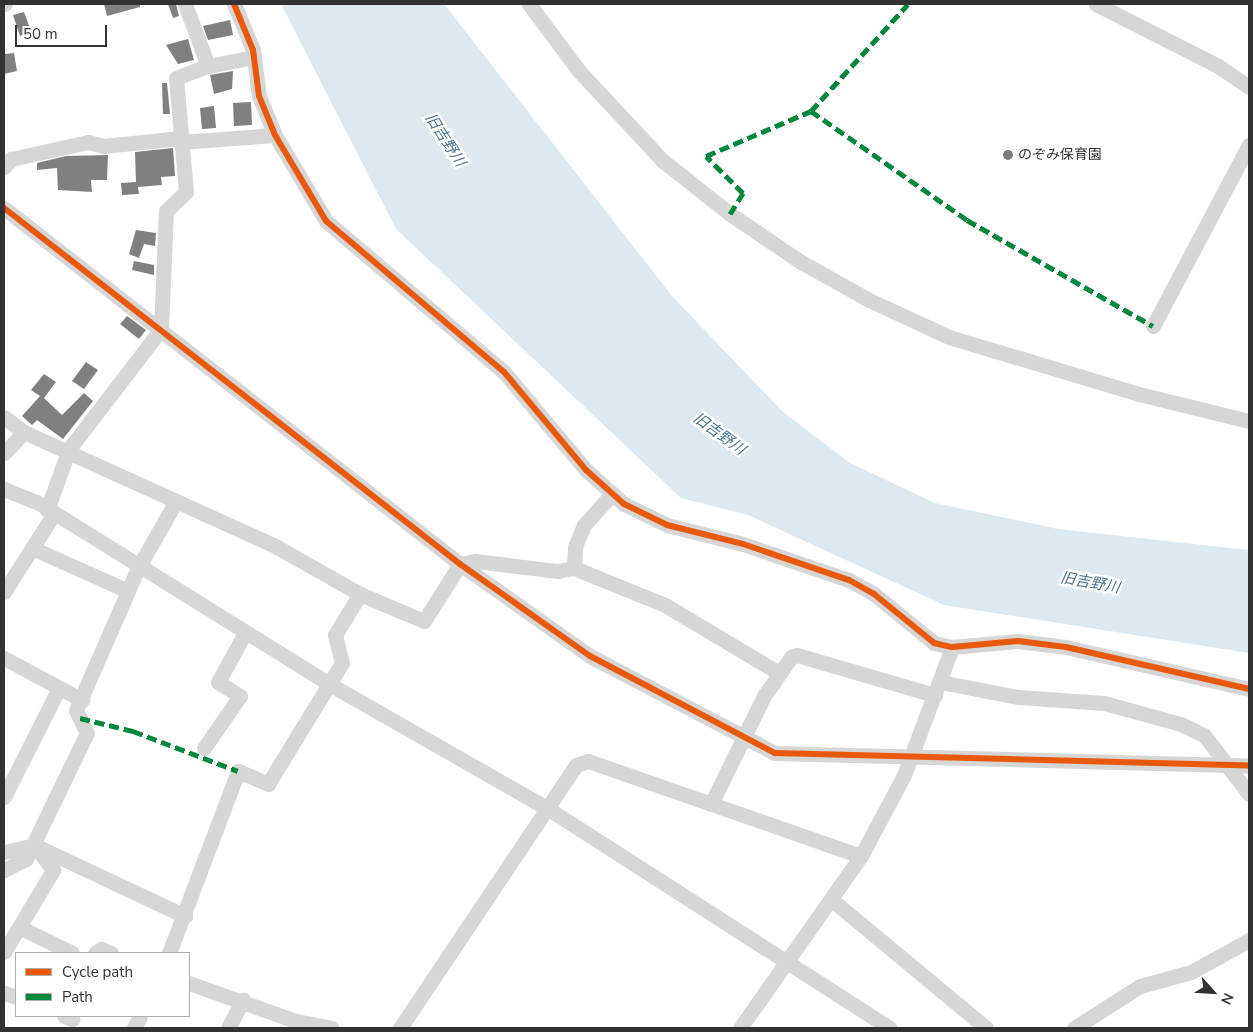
<!DOCTYPE html>
<meta charset="utf-8">
<style>
body{margin:0}
#map{position:relative;width:1253px;height:1032px;overflow:hidden;background:#fff;font-family:"Nunito Sans","Noto Sans JP",sans-serif}
div>[style]{position:absolute}
.water>*{inset:0;background:#dde9f0}
.building>*{inset:0;background:#808080}
.minor>*{height:15px;margin:-7.5px;padding:0 7.5px;transform-origin:7.5px;border-radius:7.5px;background:#d6d6d6}
.quiet>*{height:5px;margin-top:-2.5px;transform-origin:0;background:repeating-linear-gradient(90deg,#00873e 0 10px,transparent 0 15px)}
.cycleway>*{height:6px;margin:-3px;padding:0 3px;transform-origin:3px;border-radius:3px;background:#e8590c}
.dots>*{width:14px;height:14px;translate:-50% -50%;box-sizing:border-box;border:2px solid #fff;border-radius:50%}
span{translate:-50% -50%;white-space:nowrap;text-align:center;line-height:1.15;-webkit-text-stroke:5px #fff;paint-order:stroke}
.poi-label{font-size:14px;color:#323232}
.left{translate:0 -50%;text-align:left}
.water-label{font-size:15px;color:#47758e;font-style:italic}
.frame{position:absolute;inset:0;border:5px solid #323232;pointer-events:none}
.legend{position:absolute;left:15px;top:952px;width:175px;height:65px;box-sizing:border-box;background:#fff;border:1px solid #adadad;margin:0;padding:6px 9px;list-style:none;font-size:15px;color:#323232}
.legend li{display:flex;align-items:center;gap:10px;height:25px}
.legend b{width:25px;border:1px solid #adadad}
.north{position:absolute;left:1188px;top:967px;width:50px;height:50px;-webkit-text-stroke:4px #fff;paint-order:stroke;rotate:116deg;font-size:14px;font-weight:700;line-height:20px;text-align:center;color:#323232}
.north::after{content:'';display:block;margin:auto;width:18px;height:22px;background:#323232;clip-path:polygon(50% 0,100% 100%,50% 72%,0 100%)}
.scale{position:absolute;left:15px;top:25px;width:92px;height:22px;box-sizing:border-box;border:2px solid #323232;border-top:0;padding-left:6px;font-size:15px;line-height:18px;white-space:nowrap;color:#323232;-webkit-text-stroke:4px #fff;paint-order:stroke}
</style>
<div id="map">
<div class="water">
<i style="clip-path:polygon(281px 4px,444px 4px,672px 296px,783px 412px,850px 463px,935px 503px,1058px 529px,1249px 550px,1249px 653px,944px 605px,748px 515px,681px 498px,396px 229px)"></i>
</div>
<div class="building">
<i style="clip-path:polygon(104px 4px,140px 4px,140px 7px,107px 16px)"></i>
<i style="clip-path:polygon(168px 4px,176px 4px,179px 16px,173px 18px)"></i>
<i style="clip-path:polygon(24px 12px,31px 31px,20px 36px,13px 15px)"></i>
<i style="clip-path:polygon(230px 20px,233px 35px,208px 40px,203px 26px)"></i>
<i style="clip-path:polygon(188px 39px,194px 60px,178px 64px,166px 45px)"></i>
<i style="clip-path:polygon(14px 53px,17px 71px,4px 74px,4px 54px)"></i>
<i style="clip-path:polygon(233px 71px,232px 89px,214px 94px,210px 75px)"></i>
<i style="clip-path:polygon(162px 83px,167px 83px,170px 114px,163px 114px)"></i>
<i style="clip-path:polygon(251px 102px,252px 125px,234px 126px,233px 103px)"></i>
<i style="clip-path:polygon(214px 106px,216px 128px,202px 129px,200px 108px)"></i>
<i style="clip-path:polygon(173px 148px,175px 176px,161px 177px,162px 185px,138px 187px,139px 194px,122px 195px,121px 183px,136px 182px,135px 152px)"></i>
<i style="clip-path:polygon(108px 155px,107px 180px,91px 180px,92px 192px,58px 190px,57px 168px,37px 170px,37px 163px,66px 156px)"></i>
<i style="clip-path:polygon(136px 230px,156px 233px,155px 246px,144px 244px,139px 258px,129px 254px)"></i>
<i style="clip-path:polygon(134px 261px,154px 265px,154px 275px,132px 270px)"></i>
<i style="clip-path:polygon(127px 316px,146px 330px,139px 339px,120px 324px)"></i>
<i style="clip-path:polygon(86px 362px,98px 370px,84px 389px,72px 381px)"></i>
<i style="clip-path:polygon(44px 374px,56px 382px,44px 398px,62px 415px,84px 393px,93px 401px,63px 439px,37px 420px,32px 425px,22px 416px,40px 396px,31px 390px)"></i>
</div>
<div class="minor">
<i style="left:4px;top:4px;width:1px"></i>
<i style="left:234px;top:4px;width:50px;rotate:67.6deg"></i>
<i style="left:253px;top:50px;width:46px;rotate:82.6deg"></i>
<i style="left:259px;top:96px;width:42px;rotate:67.7deg"></i>
<i style="left:275px;top:135px;width:100px;rotate:59.3deg"></i>
<i style="left:326px;top:221px;width:233px;rotate:40.3deg"></i>
<i style="left:504px;top:372px;width:128px;rotate:50.1deg"></i>
<i style="left:586px;top:470px;width:51px;rotate:41.8deg"></i>
<i style="left:624px;top:504px;width:48px;rotate:26deg"></i>
<i style="left:667px;top:525px;width:78px;rotate:14deg"></i>
<i style="left:743px;top:544px;width:112px;rotate:18.8deg"></i>
<i style="left:849px;top:580px;width:29px;rotate:29deg"></i>
<i style="left:874px;top:594px;width:77px;rotate:39.2deg"></i>
<i style="left:934px;top:643px;width:18px;rotate:13deg"></i>
<i style="left:952px;top:647px;width:66px;rotate:-5.2deg"></i>
<i style="left:1018px;top:641px;width:48px;rotate:7.1deg"></i>
<i style="left:1066px;top:647px;width:188px;rotate:12.9deg"></i>
<i style="left:529px;top:4px;width:84px;rotate:53.3deg"></i>
<i style="left:579px;top:71px;width:123px;rotate:47deg"></i>
<i style="left:663px;top:161px;width:85px;rotate:38.3deg"></i>
<i style="left:730px;top:214px;width:86px;rotate:34.1deg"></i>
<i style="left:801px;top:262px;width:78px;rotate:29.2deg"></i>
<i style="left:869px;top:300px;width:88px;rotate:24.8deg"></i>
<i style="left:949px;top:337px;width:198px;rotate:16.7deg"></i>
<i style="left:1139px;top:394px;width:113px;rotate:13.8deg"></i>
<i style="left:1096px;top:4px;width:137px;rotate:26.9deg"></i>
<i style="left:1218px;top:66px;width:37px;rotate:34deg"></i>
<i style="left:208px;top:66px;width:47px;rotate:-11.1deg"></i>
<i style="left:180px;top:142px;width:95px;rotate:-4.2deg"></i>
<i style="left:4px;top:167px;width:11px;rotate:-49deg"></i>
<i style="left:11px;top:159px;width:79px;rotate:-12.4deg"></i>
<i style="left:88px;top:142px;width:16px;rotate:14deg"></i>
<i style="left:104px;top:146px;width:76px;rotate:-6deg"></i>
<i style="left:4px;top:208px;width:579px;rotate:37.98deg"></i>
<i style="left:460px;top:564px;width:159px;rotate:35.3deg"></i>
<i style="left:590px;top:656px;width:209px;rotate:27.7deg"></i>
<i style="left:775px;top:753px;width:474px;rotate:1.5deg"></i>
<i style="left:1153px;top:326px;width:205px;rotate:-62.1deg"></i>
<i style="left:4px;top:417px;width:25px;rotate:37deg"></i>
<i style="left:24px;top:432px;width:278px;rotate:24.4deg"></i>
<i style="left:277px;top:547px;width:95px;rotate:29.5deg"></i>
<i style="left:360px;top:594px;width:69px;rotate:22.9deg"></i>
<i style="left:424px;top:621px;width:67px;rotate:-57.7deg"></i>
<i style="left:460px;top:564px;width:15px;rotate:-11deg"></i>
<i style="left:475px;top:561px;width:84px;rotate:6.9deg"></i>
<i style="left:558px;top:571px;width:16px;rotate:-11deg"></i>
<i style="left:574px;top:568px;width:98px;rotate:22.1deg"></i>
<i style="left:665px;top:605px;width:133px;rotate:30.8deg"></i>
<i style="left:4px;top:453px;width:29px;rotate:-46deg"></i>
<i style="left:4px;top:489px;width:35px;rotate:22deg"></i>
<i style="left:37px;top:502px;width:346px;rotate:31.9deg"></i>
<i style="left:331px;top:685px;width:249px;rotate:29.7deg"></i>
<i style="left:547px;top:808px;width:407px;rotate:32.7deg"></i>
<i style="left:47px;top:510px;width:65px;rotate:-70.2deg"></i>
<i style="left:69px;top:449px;width:151px;rotate:-52.5deg"></i>
<i style="left:161px;top:329px;width:118px;rotate:-87.6deg"></i>
<i style="left:166px;top:211px;width:28px;rotate:-44deg"></i>
<i style="left:186px;top:192px;width:114px;rotate:-95deg"></i>
<i style="left:176px;top:78px;width:34px;rotate:-21deg"></i>
<i style="left:208px;top:66px;width:66px;rotate:-110.4deg"></i>
<i style="left:32px;top:548px;width:105px;rotate:24.1deg"></i>
<i style="left:574px;top:568px;width:21px;rotate:-87deg"></i>
<i style="left:575px;top:547px;width:24px;rotate:-68deg"></i>
<i style="left:584px;top:525px;width:42px;rotate:-47.9deg"></i>
<i style="left:4px;top:592px;width:91px;rotate:-57.5deg"></i>
<i style="left:4px;top:658px;width:89px;rotate:28.3deg"></i>
<i style="left:940px;top:682px;width:79px;rotate:10.9deg"></i>
<i style="left:1018px;top:697px;width:86px;rotate:4deg"></i>
<i style="left:1104px;top:703px;width:80px;rotate:15.3deg"></i>
<i style="left:1181px;top:724px;width:25px;rotate:26deg"></i>
<i style="left:1204px;top:735px;width:74px;rotate:52.7deg"></i>
<i style="left:204px;top:748px;width:63px;rotate:-55.3deg"></i>
<i style="left:240px;top:696px;width:26px;rotate:-148deg"></i>
<i style="left:218px;top:682px;width:56px;rotate:-61.1deg"></i>
<i style="left:4px;top:797px;width:122px;rotate:-63.2deg"></i>
<i style="left:711px;top:804px;width:120px;rotate:-63.9deg"></i>
<i style="left:764px;top:696px;width:47px;rotate:-55.3deg"></i>
<i style="left:791px;top:657px;width:6px;rotate:-18deg"></i>
<i style="left:797px;top:655px;width:144px;rotate:16.2deg"></i>
<i style="left:4px;top:852px;width:31px;rotate:-13deg"></i>
<i style="left:34px;top:845px;width:167px;rotate:25.2deg"></i>
<i style="left:4px;top:870px;width:25px;rotate:-27deg"></i>
<i style="left:26px;top:859px;width:140px;rotate:-64.2deg"></i>
<i style="left:87px;top:733px;width:25px;rotate:-116deg"></i>
<i style="left:76px;top:710px;width:155px;rotate:-66.4deg"></i>
<i style="left:138px;top:568px;width:77px;rotate:-60.4deg"></i>
<i style="left:832px;top:900px;width:200px;rotate:39.7deg"></i>
<i style="left:21px;top:928px;width:57px;rotate:26.1deg"></i>
<i style="left:4px;top:952px;width:96px;rotate:-59.1deg"></i>
<i style="left:53px;top:870px;width:30px;rotate:-127deg"></i>
<i style="left:95px;top:953px;width:7px;rotate:-34deg"></i>
<i style="left:101px;top:949px;width:11px;rotate:22deg"></i>
<i style="left:169px;top:953px;width:195px;rotate:-69.2deg"></i>
<i style="left:238px;top:771px;width:33px;rotate:23deg"></i>
<i style="left:268px;top:784px;width:142px;rotate:-58.6deg"></i>
<i style="left:342px;top:663px;width:29px;rotate:-104deg"></i>
<i style="left:335px;top:635px;width:48px;rotate:-58.6deg"></i>
<i style="left:189px;top:983px;width:114px;rotate:19.6deg"></i>
<i style="left:296px;top:1021px;width:36px;rotate:11deg"></i>
<i style="left:4px;top:993px;width:13px;rotate:18deg"></i>
<i style="left:64px;top:1016px;width:9px;rotate:21deg"></i>
<i style="left:134px;top:1028px;width:13px;rotate:-63deg"></i>
<i style="left:228px;top:1028px;width:32px;rotate:-62deg"></i>
<i style="left:400px;top:1028px;width:316px;rotate:-56.2deg"></i>
<i style="left:576px;top:765px;width:13px;rotate:-18deg"></i>
<i style="left:588px;top:761px;width:289px;rotate:19.2deg"></i>
<i style="left:740px;top:1028px;width:210px;rotate:-54.9deg"></i>
<i style="left:861px;top:856px;width:92px;rotate:-62deg"></i>
<i style="left:904px;top:775px;width:137px;rotate:-69.4deg"></i>
<i style="left:1074px;top:1028px;width:78px;rotate:-32.5deg"></i>
<i style="left:1140px;top:986px;width:53px;rotate:-15.4deg"></i>
<i style="left:1191px;top:972px;width:66px;rotate:-28.9deg"></i>
</div>
<div class="quiet">
<i style="left:811px;top:111px;width:190px;rotate:34.9deg"></i>
<i style="left:967px;top:220px;width:214px;rotate:29.7deg"></i>
<i style="left:730px;top:214px;width:25px;rotate:-58deg"></i>
<i style="left:743px;top:193px;width:52px;rotate:-135deg"></i>
<i style="left:706px;top:156px;width:114px;rotate:-23.2deg"></i>
<i style="left:811px;top:111px;width:144px;rotate:-47.8deg"></i>
<i style="left:80px;top:718px;width:55px;rotate:13.8deg"></i>
<i style="left:133px;top:731px;width:112px;rotate:20.9deg"></i>
</div>
<div class="cycleway">
<i style="left:234px;top:4px;width:50px;rotate:67.6deg"></i>
<i style="left:253px;top:50px;width:46px;rotate:82.6deg"></i>
<i style="left:259px;top:96px;width:42px;rotate:67.7deg"></i>
<i style="left:275px;top:135px;width:100px;rotate:59.3deg"></i>
<i style="left:326px;top:221px;width:233px;rotate:40.3deg"></i>
<i style="left:504px;top:372px;width:128px;rotate:50.1deg"></i>
<i style="left:586px;top:470px;width:51px;rotate:41.8deg"></i>
<i style="left:624px;top:504px;width:48px;rotate:26deg"></i>
<i style="left:667px;top:525px;width:78px;rotate:14deg"></i>
<i style="left:743px;top:544px;width:112px;rotate:18.8deg"></i>
<i style="left:849px;top:580px;width:29px;rotate:29deg"></i>
<i style="left:874px;top:594px;width:77px;rotate:39.2deg"></i>
<i style="left:934px;top:643px;width:18px;rotate:13deg"></i>
<i style="left:952px;top:647px;width:66px;rotate:-5.2deg"></i>
<i style="left:1018px;top:641px;width:48px;rotate:7.1deg"></i>
<i style="left:1066px;top:647px;width:188px;rotate:12.9deg"></i>
<i style="left:4px;top:208px;width:579px;rotate:37.98deg"></i>
<i style="left:460px;top:564px;width:159px;rotate:35.3deg"></i>
<i style="left:590px;top:656px;width:209px;rotate:27.7deg"></i>
<i style="left:775px;top:753px;width:474px;rotate:1.5deg"></i>
</div>
<div class="dots">
<i style="left:1008px;top:155px;background:#7a7a7a"></i>
</div>
<div class="poi-label">
<span class="left" style="left:1018px;top:155px">のぞみ保育園</span>
</div>
<div class="water-label">
<span style="left:445px;top:140px;rotate:57deg">旧吉野川</span>
<span style="left:719px;top:434px;rotate:36deg">旧吉野川</span>
<span style="left:1090px;top:583px;rotate:10deg">旧吉野川</span>
</div>
<div class="frame"></div>
<ul class="legend">
<li><b style="height:6px;background:#e8590c"></b>Cycle path</li>
<li><b style="height:6px;background:#00873e"></b>Path</li>
</ul>
<div class="north">N</div>
<div class="scale">50 m</div>
</div>
